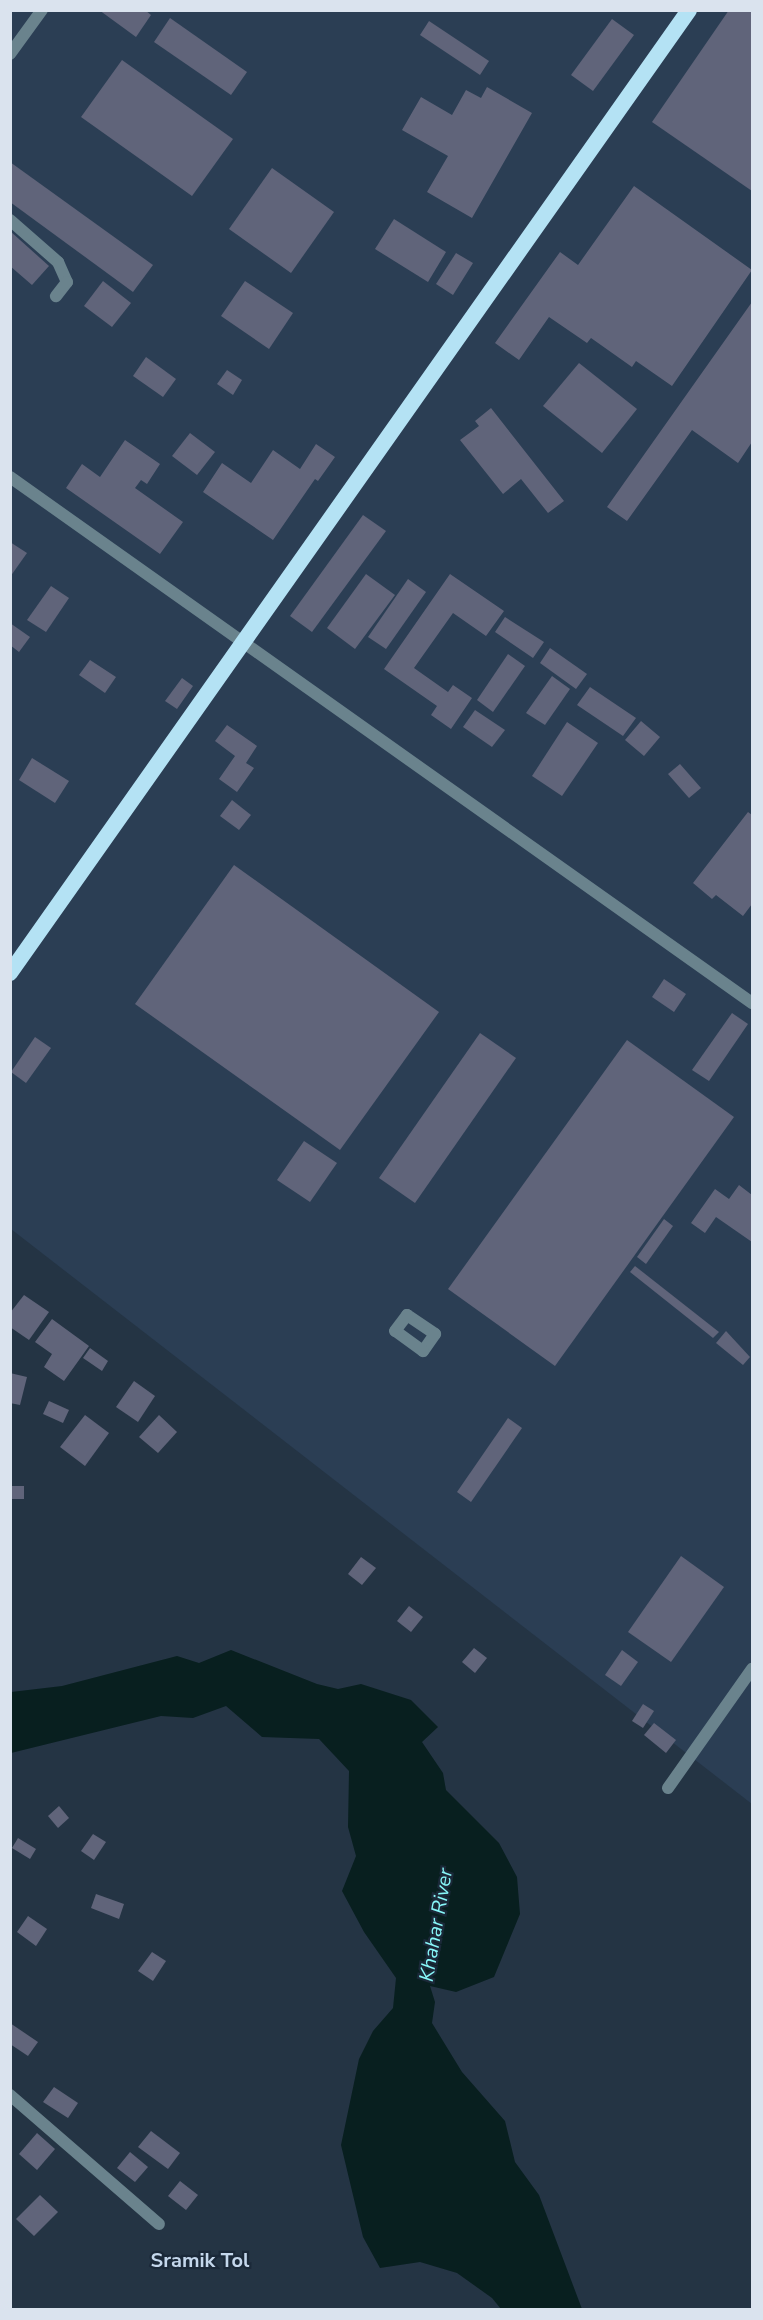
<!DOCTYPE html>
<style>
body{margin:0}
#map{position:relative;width:763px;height:2320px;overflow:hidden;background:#243444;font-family:"Nunito Sans",sans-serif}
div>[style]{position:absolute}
.built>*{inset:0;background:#2b3e54}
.water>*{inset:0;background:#081f1f}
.building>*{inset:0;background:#60647a}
.minor>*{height:12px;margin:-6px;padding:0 6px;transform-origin:6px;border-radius:6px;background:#6a838d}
.trunk>*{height:16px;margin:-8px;padding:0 8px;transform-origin:8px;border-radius:8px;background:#b4e2f4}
span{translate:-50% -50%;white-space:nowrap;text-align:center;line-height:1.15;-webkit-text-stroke:4.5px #1b2939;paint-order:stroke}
.water-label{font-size:20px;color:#88f8fa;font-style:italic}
.neighbourhood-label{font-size:20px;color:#c4d7ec;font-weight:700}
.frame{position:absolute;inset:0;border:12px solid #dae3ee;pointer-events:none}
</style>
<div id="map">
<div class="built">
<i style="clip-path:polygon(10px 11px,752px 11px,752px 1804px,11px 1229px)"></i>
</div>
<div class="water">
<i style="clip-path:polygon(231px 1650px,317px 1684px,338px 1689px,361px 1684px,411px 1700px,438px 1727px,422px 1742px,443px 1773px,446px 1790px,499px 1843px,517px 1877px,520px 1914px,494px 1977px,456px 1992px,430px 1986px,435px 2002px,432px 2023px,462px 2072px,505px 2121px,515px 2162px,539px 2195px,582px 2309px,501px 2309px,492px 2298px,457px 2273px,420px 2262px,380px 2268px,363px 2237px,341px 2145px,359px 2059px,373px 2031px,393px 2008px,396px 1978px,364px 1932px,342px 1891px,356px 1856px,348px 1827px,349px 1771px,319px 1739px,262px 1737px,226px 1706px,193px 1718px,161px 1716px,11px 1753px,11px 1692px,62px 1686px,177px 1656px,199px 1663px)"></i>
</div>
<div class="building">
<i style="clip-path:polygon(99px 10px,145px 10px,151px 15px,136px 37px)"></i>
<i style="clip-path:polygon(729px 10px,752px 10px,752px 191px,652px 122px)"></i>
<i style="clip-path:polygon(170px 18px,247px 72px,231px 95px,154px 42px)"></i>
<i style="clip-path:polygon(612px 19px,634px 35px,593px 91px,571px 75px)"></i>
<i style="clip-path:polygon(429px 21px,489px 61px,480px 75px,420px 35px)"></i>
<i style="clip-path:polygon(122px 60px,233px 139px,192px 196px,81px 117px)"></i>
<i style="clip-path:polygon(487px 87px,532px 113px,472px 218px,427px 192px,448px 156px,402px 130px,421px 97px,452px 115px,466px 90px,481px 98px)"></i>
<i style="clip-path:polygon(10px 162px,153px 265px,133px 292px,10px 202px)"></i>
<i style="clip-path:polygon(272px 168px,334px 212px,291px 273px,229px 229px)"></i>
<i style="clip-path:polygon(634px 186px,752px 270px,672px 386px,636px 361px,632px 367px,591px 338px,587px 343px,549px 317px,519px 360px,495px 343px,560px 252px,578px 265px)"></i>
<i style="clip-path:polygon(394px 219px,446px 252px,428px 282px,375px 249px)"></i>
<i style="clip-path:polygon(10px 231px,49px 266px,32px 285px,10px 266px)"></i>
<i style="clip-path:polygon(456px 253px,473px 263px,453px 295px,436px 284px)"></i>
<i style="clip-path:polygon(103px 281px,131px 303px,112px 327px,84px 306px)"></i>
<i style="clip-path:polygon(245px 281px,293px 313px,269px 349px,221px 316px)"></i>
<i style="clip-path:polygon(752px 302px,752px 442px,738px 463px,692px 430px,627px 521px,607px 507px)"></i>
<i style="clip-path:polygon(146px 357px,176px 379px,163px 397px,133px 376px)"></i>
<i style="clip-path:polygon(579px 363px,637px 409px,602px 453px,543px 406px)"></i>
<i style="clip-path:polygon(227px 370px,242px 380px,233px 395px,217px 384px)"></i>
<i style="clip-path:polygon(491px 408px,564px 501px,548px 513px,521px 479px,503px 494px,460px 440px,479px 426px,475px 421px)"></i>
<i style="clip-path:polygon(190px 433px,215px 452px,197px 475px,172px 456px)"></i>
<i style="clip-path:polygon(125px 440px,160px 464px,147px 484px,141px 480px,135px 488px,183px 522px,160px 554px,66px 488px,82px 464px,100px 477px)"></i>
<i style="clip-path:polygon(316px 444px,335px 457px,318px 481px,315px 479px,273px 540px,203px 492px,222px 463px,251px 483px,273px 450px,300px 469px)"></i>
<i style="clip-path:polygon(363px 515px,386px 531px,312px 632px,290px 616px)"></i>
<i style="clip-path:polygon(10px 542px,27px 553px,10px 577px)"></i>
<i style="clip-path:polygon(366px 574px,395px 595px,355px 649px,327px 628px)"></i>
<i style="clip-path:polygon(450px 574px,504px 611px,486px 636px,453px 613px,414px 668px,448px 692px,453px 685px,472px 698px,451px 729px,431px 715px,437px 706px,384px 669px)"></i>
<i style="clip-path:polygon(408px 579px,426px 592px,386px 649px,368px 637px)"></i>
<i style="clip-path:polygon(51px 586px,69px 598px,46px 632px,27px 620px)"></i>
<i style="clip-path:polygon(505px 617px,544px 642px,533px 658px,495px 632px)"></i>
<i style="clip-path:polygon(10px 623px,30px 637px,19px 652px,10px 645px)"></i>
<i style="clip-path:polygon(550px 648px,587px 674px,576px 689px,540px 663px)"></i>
<i style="clip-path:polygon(508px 654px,525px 666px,493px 712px,477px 700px)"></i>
<i style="clip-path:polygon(90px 660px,116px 677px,105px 693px,79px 675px)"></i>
<i style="clip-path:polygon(552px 676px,570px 689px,545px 725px,526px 713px)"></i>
<i style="clip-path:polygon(182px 678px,193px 686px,177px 709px,165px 701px)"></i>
<i style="clip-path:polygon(590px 687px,636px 718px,623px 736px,577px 705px)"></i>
<i style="clip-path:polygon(475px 710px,505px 730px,492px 747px,463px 727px)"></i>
<i style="clip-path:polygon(641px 721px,660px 737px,644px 756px,625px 740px)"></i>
<i style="clip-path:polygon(567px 722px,598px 743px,562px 796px,532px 776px)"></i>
<i style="clip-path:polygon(227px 725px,257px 746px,246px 763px,254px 768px,237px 792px,219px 779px,235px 756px,215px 741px)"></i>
<i style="clip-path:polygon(32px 758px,69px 781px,55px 803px,19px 780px)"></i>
<i style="clip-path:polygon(680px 764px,701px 788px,689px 798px,668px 774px)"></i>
<i style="clip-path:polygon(232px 800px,251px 815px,239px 830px,220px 816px)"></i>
<i style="clip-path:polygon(748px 812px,752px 815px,752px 904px,743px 916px,716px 895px,712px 899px,693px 883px)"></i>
<i style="clip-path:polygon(234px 865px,439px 1012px,340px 1150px,135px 1004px)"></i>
<i style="clip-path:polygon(664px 979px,686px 994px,674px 1012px,652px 997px)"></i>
<i style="clip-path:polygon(732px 1013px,748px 1024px,709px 1081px,692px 1070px)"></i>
<i style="clip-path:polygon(480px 1033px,516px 1058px,415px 1203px,379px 1178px)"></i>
<i style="clip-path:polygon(35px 1037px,51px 1048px,26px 1083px,11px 1072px)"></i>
<i style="clip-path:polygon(627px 1040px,734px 1117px,555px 1366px,448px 1289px)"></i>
<i style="clip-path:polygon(304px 1141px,337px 1163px,310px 1202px,277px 1180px)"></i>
<i style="clip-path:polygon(739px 1185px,752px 1195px,752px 1242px,716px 1217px,705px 1233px,691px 1223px,715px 1189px,729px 1199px)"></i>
<i style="clip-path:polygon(664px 1219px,673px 1226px,646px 1264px,637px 1257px)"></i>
<i style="clip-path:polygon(635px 1266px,719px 1332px,713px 1338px,630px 1272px)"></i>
<i style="clip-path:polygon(24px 1295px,49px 1312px,29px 1340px,10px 1327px,10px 1313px)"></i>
<i style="clip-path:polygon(52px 1319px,89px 1346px,64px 1381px,44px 1367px,52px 1354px,35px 1342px)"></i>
<i style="clip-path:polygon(726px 1331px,750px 1357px,743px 1365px,716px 1343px)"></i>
<i style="clip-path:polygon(90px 1348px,108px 1361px,102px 1371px,83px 1358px)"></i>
<i style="clip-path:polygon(10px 1373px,27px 1377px,20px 1405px,10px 1403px)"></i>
<i style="clip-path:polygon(134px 1381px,155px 1396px,138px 1422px,116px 1407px)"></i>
<i style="clip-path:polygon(49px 1401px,69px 1410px,63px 1423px,43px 1414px)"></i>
<i style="clip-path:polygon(85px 1415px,109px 1433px,85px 1466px,60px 1447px)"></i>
<i style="clip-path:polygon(159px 1415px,177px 1432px,158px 1453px,139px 1437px)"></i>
<i style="clip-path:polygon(508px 1418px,522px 1428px,471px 1502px,457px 1492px)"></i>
<i style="clip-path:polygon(10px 1486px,24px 1486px,24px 1499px,10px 1499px)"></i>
<i style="clip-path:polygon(681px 1556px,724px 1587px,671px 1662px,628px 1632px)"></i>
<i style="clip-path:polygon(361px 1557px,376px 1568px,362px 1585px,348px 1574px)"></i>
<i style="clip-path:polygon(409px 1606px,423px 1617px,411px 1632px,397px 1621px)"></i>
<i style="clip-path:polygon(474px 1648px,487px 1658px,475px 1673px,462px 1662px)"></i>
<i style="clip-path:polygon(622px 1650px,638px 1662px,621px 1686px,605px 1675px)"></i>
<i style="clip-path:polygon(643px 1704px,654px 1711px,643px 1728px,632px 1721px)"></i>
<i style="clip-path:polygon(654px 1723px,676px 1740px,666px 1753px,644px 1735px)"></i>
<i style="clip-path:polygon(59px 1806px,69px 1818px,58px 1828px,48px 1816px)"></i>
<i style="clip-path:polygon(93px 1834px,106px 1842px,94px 1860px,81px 1851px)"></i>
<i style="clip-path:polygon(18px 1838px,36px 1849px,30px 1859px,12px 1848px)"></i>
<i style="clip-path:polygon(96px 1894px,124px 1904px,119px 1919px,91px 1908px)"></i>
<i style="clip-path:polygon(28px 1916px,47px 1929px,36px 1946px,17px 1932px)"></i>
<i style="clip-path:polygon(152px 1952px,166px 1961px,153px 1981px,138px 1971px)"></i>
<i style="clip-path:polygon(10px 2023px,38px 2042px,28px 2056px,10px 2044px)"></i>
<i style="clip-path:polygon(54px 2087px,78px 2103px,68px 2118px,43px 2102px)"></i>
<i style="clip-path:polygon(151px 2131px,180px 2153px,168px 2169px,138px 2147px)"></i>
<i style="clip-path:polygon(37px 2133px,55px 2149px,37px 2170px,19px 2154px)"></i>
<i style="clip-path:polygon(130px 2152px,148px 2167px,135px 2182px,117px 2168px)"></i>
<i style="clip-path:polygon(180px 2181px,198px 2195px,186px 2210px,168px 2196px)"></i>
<i style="clip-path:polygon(40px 2195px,58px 2212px,34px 2236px,16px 2219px)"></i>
</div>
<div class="minor">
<i style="left:10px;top:54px;width:54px;rotate:-54deg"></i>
<i style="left:10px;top:220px;width:64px;rotate:41.2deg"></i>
<i style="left:58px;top:262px;width:22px;rotate:66deg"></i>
<i style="left:67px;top:282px;width:18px;rotate:128deg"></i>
<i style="left:10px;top:477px;width:910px;rotate:35.33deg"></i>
<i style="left:407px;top:1315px;width:34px;rotate:34deg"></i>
<i style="left:435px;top:1334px;width:21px;rotate:125deg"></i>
<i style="left:423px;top:1351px;width:34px;rotate:-144deg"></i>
<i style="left:395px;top:1331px;width:20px;rotate:-53deg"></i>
<i style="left:668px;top:1788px;width:146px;rotate:-54.8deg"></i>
<i style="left:10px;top:2095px;width:197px;rotate:40.9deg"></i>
</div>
<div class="trunk">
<i style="left:10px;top:973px;width:1178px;rotate:-54.81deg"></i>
</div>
<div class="water-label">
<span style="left:436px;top:1925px;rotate:-80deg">Khahar River</span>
</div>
<div class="neighbourhood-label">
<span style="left:200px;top:2260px">Sramik Tol</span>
</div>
<div class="frame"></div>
</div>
